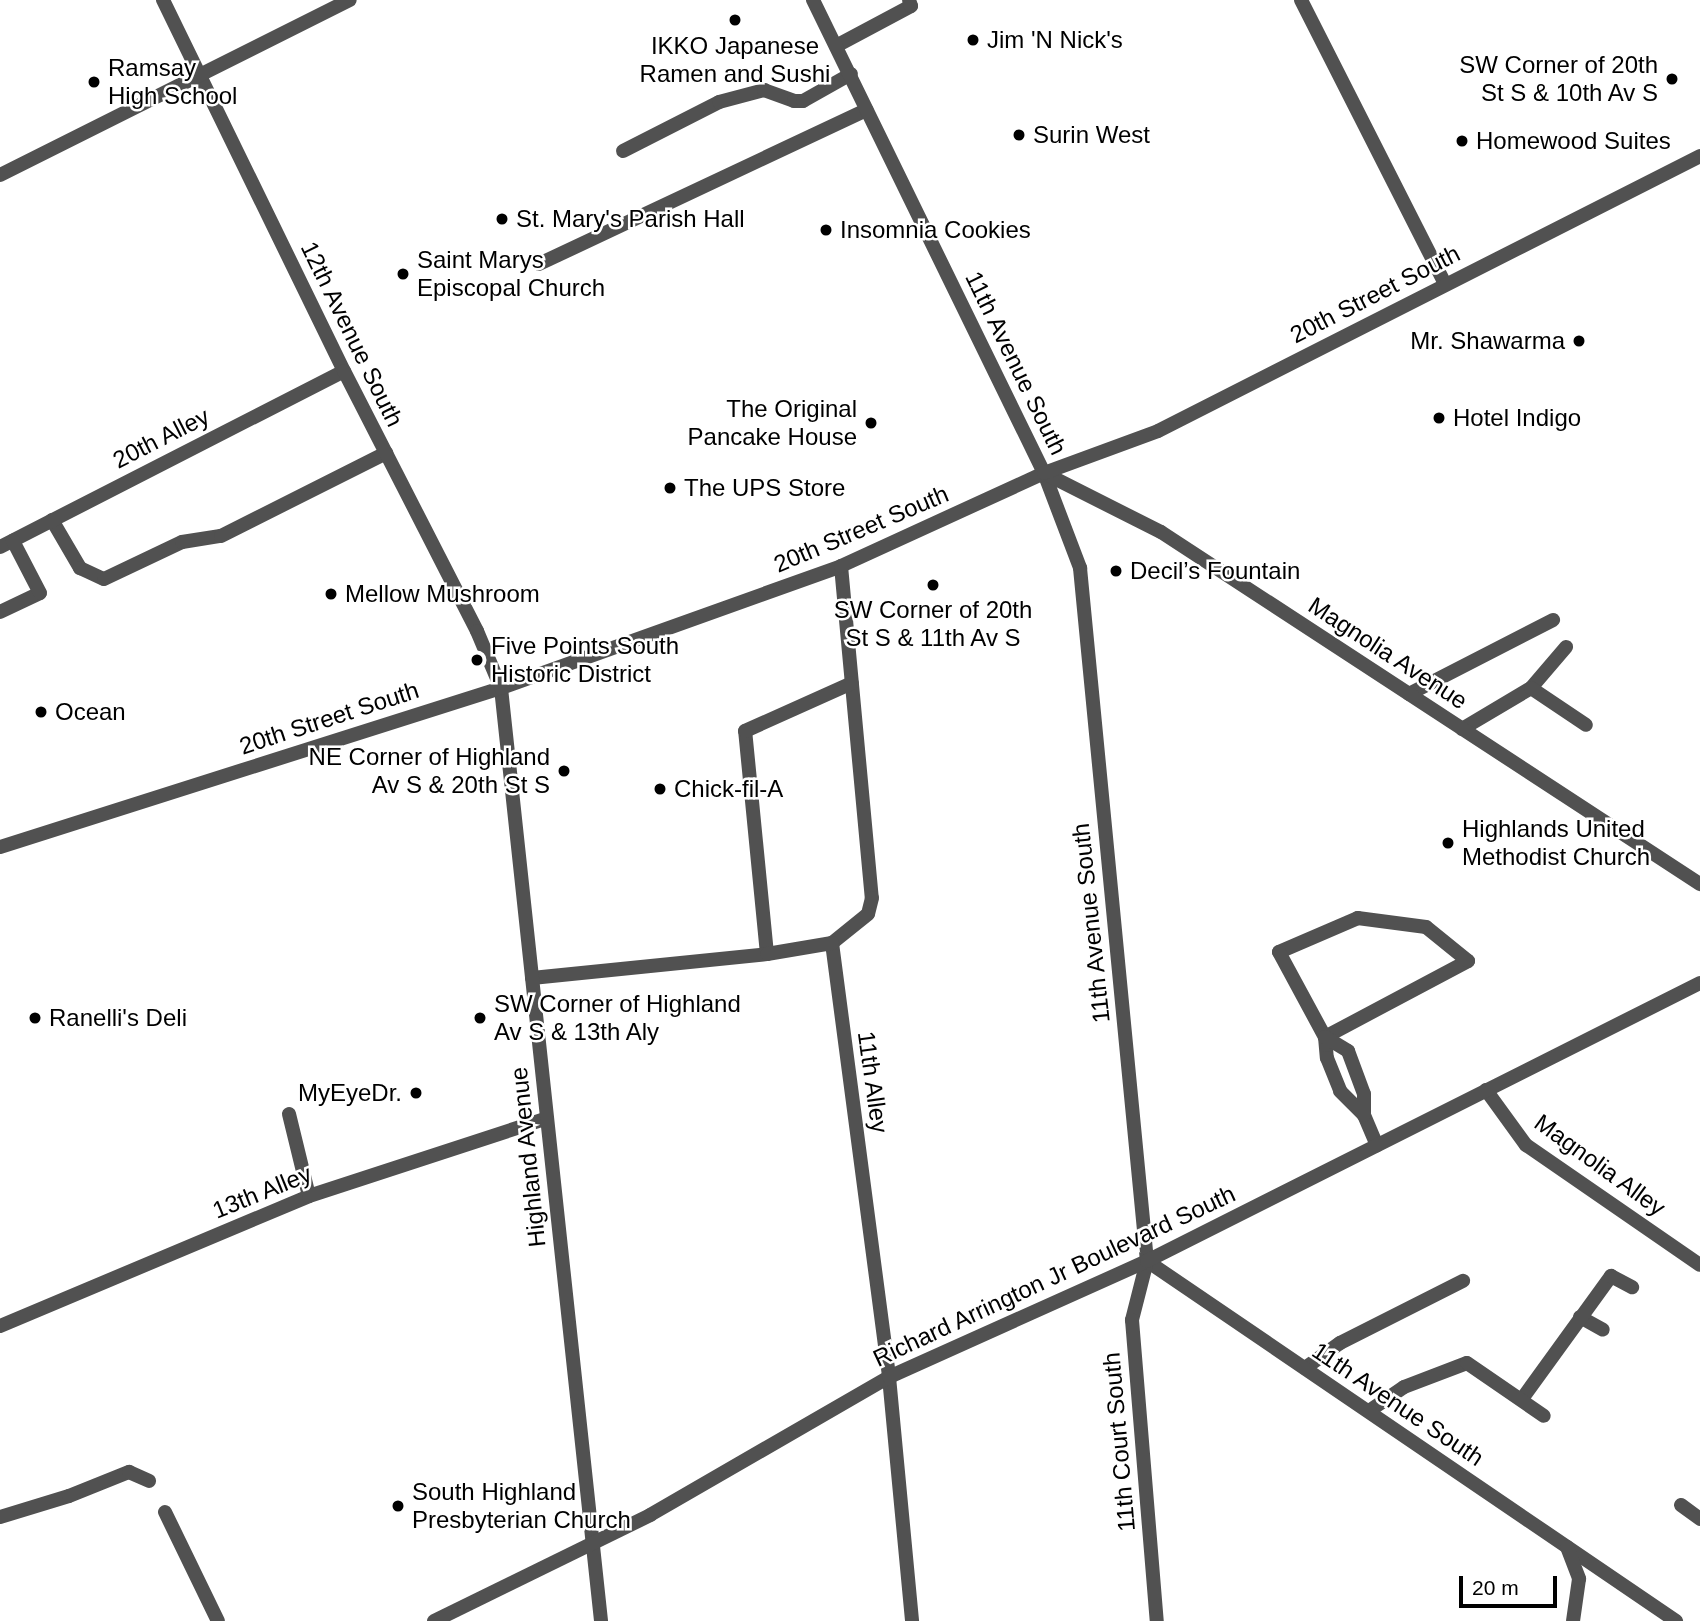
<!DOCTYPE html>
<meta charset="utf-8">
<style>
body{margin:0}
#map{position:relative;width:1700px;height:1621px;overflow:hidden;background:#fff;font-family:Arial,sans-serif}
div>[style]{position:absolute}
.service>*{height:14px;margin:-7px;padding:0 7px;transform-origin:7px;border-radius:7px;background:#515151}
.minor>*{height:14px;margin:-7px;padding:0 7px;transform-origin:7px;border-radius:7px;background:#515151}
.tertiary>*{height:14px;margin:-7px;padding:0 7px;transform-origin:7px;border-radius:7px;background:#515151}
.dots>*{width:19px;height:19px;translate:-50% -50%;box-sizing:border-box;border:4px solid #fff;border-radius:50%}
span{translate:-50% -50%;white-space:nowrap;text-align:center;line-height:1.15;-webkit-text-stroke:5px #fff;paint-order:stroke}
.poi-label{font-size:24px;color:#000}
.left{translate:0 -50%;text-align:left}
.right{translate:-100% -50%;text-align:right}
.street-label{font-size:24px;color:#000}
.scale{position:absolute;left:1459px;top:1576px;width:98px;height:32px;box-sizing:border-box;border:4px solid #000;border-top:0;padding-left:9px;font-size:21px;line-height:24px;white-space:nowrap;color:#000;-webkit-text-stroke:5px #fff;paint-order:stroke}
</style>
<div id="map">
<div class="service">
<i style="left:1301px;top:0;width:318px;rotate:63.1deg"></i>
<i style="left:836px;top:46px;width:85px;rotate:-28.1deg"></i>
<i style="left:911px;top:6px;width:6px;rotate:-108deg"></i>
<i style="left:623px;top:151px;width:108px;rotate:-27deg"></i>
<i style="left:719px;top:102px;width:47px;rotate:-14.9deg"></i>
<i style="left:764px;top:90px;width:32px;rotate:20deg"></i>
<i style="left:794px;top:101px;width:9px"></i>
<i style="left:803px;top:101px;width:55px;rotate:-29.4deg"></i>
<i style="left:539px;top:264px;width:362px;rotate:-25.2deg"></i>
<i style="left:52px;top:520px;width:56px;rotate:59.7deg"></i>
<i style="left:80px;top:568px;width:26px;rotate:25deg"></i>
<i style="left:104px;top:579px;width:86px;rotate:-25.4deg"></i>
<i style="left:182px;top:542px;width:39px;rotate:-9deg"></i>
<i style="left:221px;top:536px;width:185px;rotate:-26.7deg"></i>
<i style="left:0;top:547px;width:386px;rotate:-27.1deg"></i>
<i style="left:841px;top:566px;width:333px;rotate:84.7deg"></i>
<i style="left:872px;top:898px;width:16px;rotate:104deg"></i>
<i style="left:868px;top:914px;width:46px;rotate:141.1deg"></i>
<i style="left:832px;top:943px;width:438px;rotate:82.5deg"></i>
<i style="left:889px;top:1377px;width:245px;rotate:84.6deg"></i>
<i style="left:0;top:612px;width:44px;rotate:-25.4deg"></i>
<i style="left:40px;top:593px;width:59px;rotate:-117.4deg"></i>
<i style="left:1531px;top:688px;width:54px;rotate:-49.5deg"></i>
<i style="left:1409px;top:694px;width:162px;rotate:-27.2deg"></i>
<i style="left:1462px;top:729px;width:80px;rotate:-30.7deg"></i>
<i style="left:1531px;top:688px;width:66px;rotate:33.9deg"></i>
<i style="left:767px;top:954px;width:224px;rotate:-95.6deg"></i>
<i style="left:745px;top:731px;width:117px;rotate:-24.2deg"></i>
<i style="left:532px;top:978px;width:236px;rotate:-5.8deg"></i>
<i style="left:767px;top:954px;width:66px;rotate:-9.6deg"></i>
<i style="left:1325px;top:1037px;width:162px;rotate:-28deg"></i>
<i style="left:1468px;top:961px;width:54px;rotate:-141deg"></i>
<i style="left:1426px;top:927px;width:69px;rotate:-172.5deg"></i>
<i style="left:1358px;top:918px;width:86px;rotate:156.7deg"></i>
<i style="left:1279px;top:952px;width:97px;rotate:61.6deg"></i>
<i style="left:1325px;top:1037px;width:21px;rotate:85deg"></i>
<i style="left:1327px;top:1058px;width:35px;rotate:68deg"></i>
<i style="left:1340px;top:1091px;width:34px;rotate:45deg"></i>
<i style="left:1364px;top:1115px;width:33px;rotate:67deg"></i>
<i style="left:1325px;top:1037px;width:27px;rotate:31deg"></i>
<i style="left:1348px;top:1051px;width:46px;rotate:69.6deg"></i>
<i style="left:1364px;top:1094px;width:21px;rotate:90deg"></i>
<i style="left:1486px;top:1090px;width:68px;rotate:54deg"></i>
<i style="left:1526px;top:1145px;width:211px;rotate:34.6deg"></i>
<i style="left:289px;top:1114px;width:84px;rotate:76.3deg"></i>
<i style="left:1580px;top:1317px;width:26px;rotate:29deg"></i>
<i style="left:0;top:1326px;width:335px;rotate:-22.8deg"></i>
<i style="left:309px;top:1196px;width:250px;rotate:-18.1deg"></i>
<i style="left:1305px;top:1368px;width:43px;rotate:-35.5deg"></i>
<i style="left:1340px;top:1343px;width:138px;rotate:-26.8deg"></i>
<i style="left:1522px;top:1399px;width:152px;rotate:-54.1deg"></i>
<i style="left:1611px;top:1276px;width:24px;rotate:28deg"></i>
<i style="left:1369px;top:1411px;width:42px;rotate:-34.4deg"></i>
<i style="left:1404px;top:1387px;width:67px;rotate:-20.9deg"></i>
<i style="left:1467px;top:1363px;width:93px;rotate:34.5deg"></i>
<i style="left:1681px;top:1505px;width:24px;rotate:36deg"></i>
<i style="left:165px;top:1512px;width:121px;rotate:64.1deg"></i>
<i style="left:0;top:1517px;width:72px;rotate:-16.9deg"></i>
<i style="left:69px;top:1496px;width:65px;rotate:-21.8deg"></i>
<i style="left:129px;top:1472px;width:22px;rotate:24deg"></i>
</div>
<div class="minor">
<i style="left:1044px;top:473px;width:102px;rotate:69.2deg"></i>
<i style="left:1080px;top:568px;width:696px;rotate:84.48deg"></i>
<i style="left:1147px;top:1261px;width:640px;rotate:34.24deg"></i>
<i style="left:1147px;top:1261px;width:61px;rotate:104.3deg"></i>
<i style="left:1132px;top:1320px;width:302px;rotate:85.3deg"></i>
<i style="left:1567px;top:1547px;width:34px;rotate:69deg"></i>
<i style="left:1579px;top:1579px;width:42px;rotate:98.1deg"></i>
</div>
<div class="tertiary">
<i style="left:163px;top:0;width:413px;rotate:64deg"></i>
<i style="left:344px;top:371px;width:292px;rotate:62.9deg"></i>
<i style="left:477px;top:631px;width:62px;rotate:67.2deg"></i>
<i style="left:501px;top:688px;width:938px;rotate:83.88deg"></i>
<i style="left:813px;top:0;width:526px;rotate:63.97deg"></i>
<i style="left:0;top:175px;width:391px;rotate:-26.6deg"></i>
<i style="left:1044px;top:473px;width:131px;rotate:26.8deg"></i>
<i style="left:1161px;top:532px;width:644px;rotate:33.15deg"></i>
<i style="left:0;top:847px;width:526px;rotate:-17.61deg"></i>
<i style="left:501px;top:688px;width:361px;rotate:-19.7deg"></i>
<i style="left:841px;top:566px;width:223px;rotate:-24.6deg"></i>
<i style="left:1044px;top:473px;width:121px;rotate:-20.2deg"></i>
<i style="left:1158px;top:431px;width:608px;rotate:-26.9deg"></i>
<i style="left:434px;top:1621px;width:241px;rotate:-26.1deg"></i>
<i style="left:650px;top:1515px;width:276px;rotate:-30deg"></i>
<i style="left:889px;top:1377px;width:283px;rotate:-24.2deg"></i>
<i style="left:1147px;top:1261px;width:619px;rotate:-26.69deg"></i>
</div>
<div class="dots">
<i style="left:735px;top:20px;background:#000"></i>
<i style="left:973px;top:40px;background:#000"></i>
<i style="left:1672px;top:79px;background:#000"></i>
<i style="left:94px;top:82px;background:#000"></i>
<i style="left:1019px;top:135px;background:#000"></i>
<i style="left:1462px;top:141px;background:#000"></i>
<i style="left:502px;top:219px;background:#000"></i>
<i style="left:826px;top:230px;background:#000"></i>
<i style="left:403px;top:274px;background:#000"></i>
<i style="left:1579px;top:341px;background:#000"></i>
<i style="left:1439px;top:418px;background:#000"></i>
<i style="left:871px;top:423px;background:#000"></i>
<i style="left:670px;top:488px;background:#000"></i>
<i style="left:1116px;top:571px;background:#000"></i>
<i style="left:933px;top:585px;background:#000"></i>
<i style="left:331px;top:594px;background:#000"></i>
<i style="left:477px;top:660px;background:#000"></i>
<i style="left:41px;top:712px;background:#000"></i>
<i style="left:564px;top:771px;background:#000"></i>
<i style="left:660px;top:789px;background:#000"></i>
<i style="left:1448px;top:843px;background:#000"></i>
<i style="left:35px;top:1018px;background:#000"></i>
<i style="left:480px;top:1018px;background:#000"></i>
<i style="left:416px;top:1093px;background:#000"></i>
<i style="left:398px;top:1506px;background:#000"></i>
</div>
<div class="poi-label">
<span class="left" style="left:987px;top:40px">Jim 'N Nick's</span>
<span style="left:735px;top:60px">IKKO Japanese<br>Ramen and Sushi</span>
<span class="right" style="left:1658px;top:79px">SW Corner of 20th<br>St S &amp; 10th Av S</span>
<span class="left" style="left:108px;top:82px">Ramsay<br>High School</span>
<span class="left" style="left:1033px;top:135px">Surin West</span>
<span class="left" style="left:1476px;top:141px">Homewood Suites</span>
<span class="left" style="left:516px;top:219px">St. Mary's Parish Hall</span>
<span class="left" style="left:840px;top:230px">Insomnia Cookies</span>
<span class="left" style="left:417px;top:274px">Saint Marys<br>Episcopal Church</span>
<span class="right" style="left:1565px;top:341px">Mr. Shawarma</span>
<span class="right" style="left:857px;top:423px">The Original<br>Pancake House</span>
<span class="left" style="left:1453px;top:418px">Hotel Indigo</span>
<span class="left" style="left:684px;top:488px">The UPS Store</span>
<span class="left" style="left:1130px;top:571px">Decil’s Fountain</span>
<span class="left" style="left:345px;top:594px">Mellow Mushroom</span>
<span style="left:933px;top:624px">SW Corner of 20th<br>St S &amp; 11th Av S</span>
<span class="left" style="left:491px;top:660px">Five Points South<br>Historic District</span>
<span class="left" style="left:55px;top:712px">Ocean</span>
<span class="right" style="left:550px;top:771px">NE Corner of Highland<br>Av S &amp; 20th St S</span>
<span class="left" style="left:674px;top:789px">Chick-fil-A</span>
<span class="left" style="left:1462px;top:843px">Highlands United<br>Methodist Church</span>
<span class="left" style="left:494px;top:1018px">SW Corner of Highland<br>Av S &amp; 13th Aly</span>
<span class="left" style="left:49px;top:1018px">Ranelli's Deli</span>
<span class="right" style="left:402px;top:1093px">MyEyeDr.</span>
<span class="left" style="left:412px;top:1506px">South Highland<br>Presbyterian Church</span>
</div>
<div class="street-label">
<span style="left:1375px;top:294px;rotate:-27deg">20th Street South</span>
<span style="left:352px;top:334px;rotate:64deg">12th Avenue South</span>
<span style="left:1016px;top:363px;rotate:64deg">11th Avenue South</span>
<span style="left:161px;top:438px;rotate:-27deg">20th Alley</span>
<span style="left:861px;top:529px;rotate:-23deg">20th Street South</span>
<span style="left:1388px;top:653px;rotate:33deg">Magnolia Avenue</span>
<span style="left:329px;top:718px;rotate:-18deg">20th Street South</span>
<span style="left:1091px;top:923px;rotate:-96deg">11th Avenue South</span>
<span style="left:873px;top:1082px;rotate:82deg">11th Alley</span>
<span style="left:528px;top:1157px;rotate:-96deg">Highland Avenue</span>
<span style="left:1600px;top:1165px;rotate:36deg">Magnolia Alley</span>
<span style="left:262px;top:1192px;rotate:-22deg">13th Alley</span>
<span style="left:1054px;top:1276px;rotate:-25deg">Richard Arrington Jr Boulevard South</span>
<span style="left:1398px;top:1404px;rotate:34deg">11th Avenue South</span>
<span style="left:1119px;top:1442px;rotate:-95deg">11th Court South</span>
</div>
<div class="scale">20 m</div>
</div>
